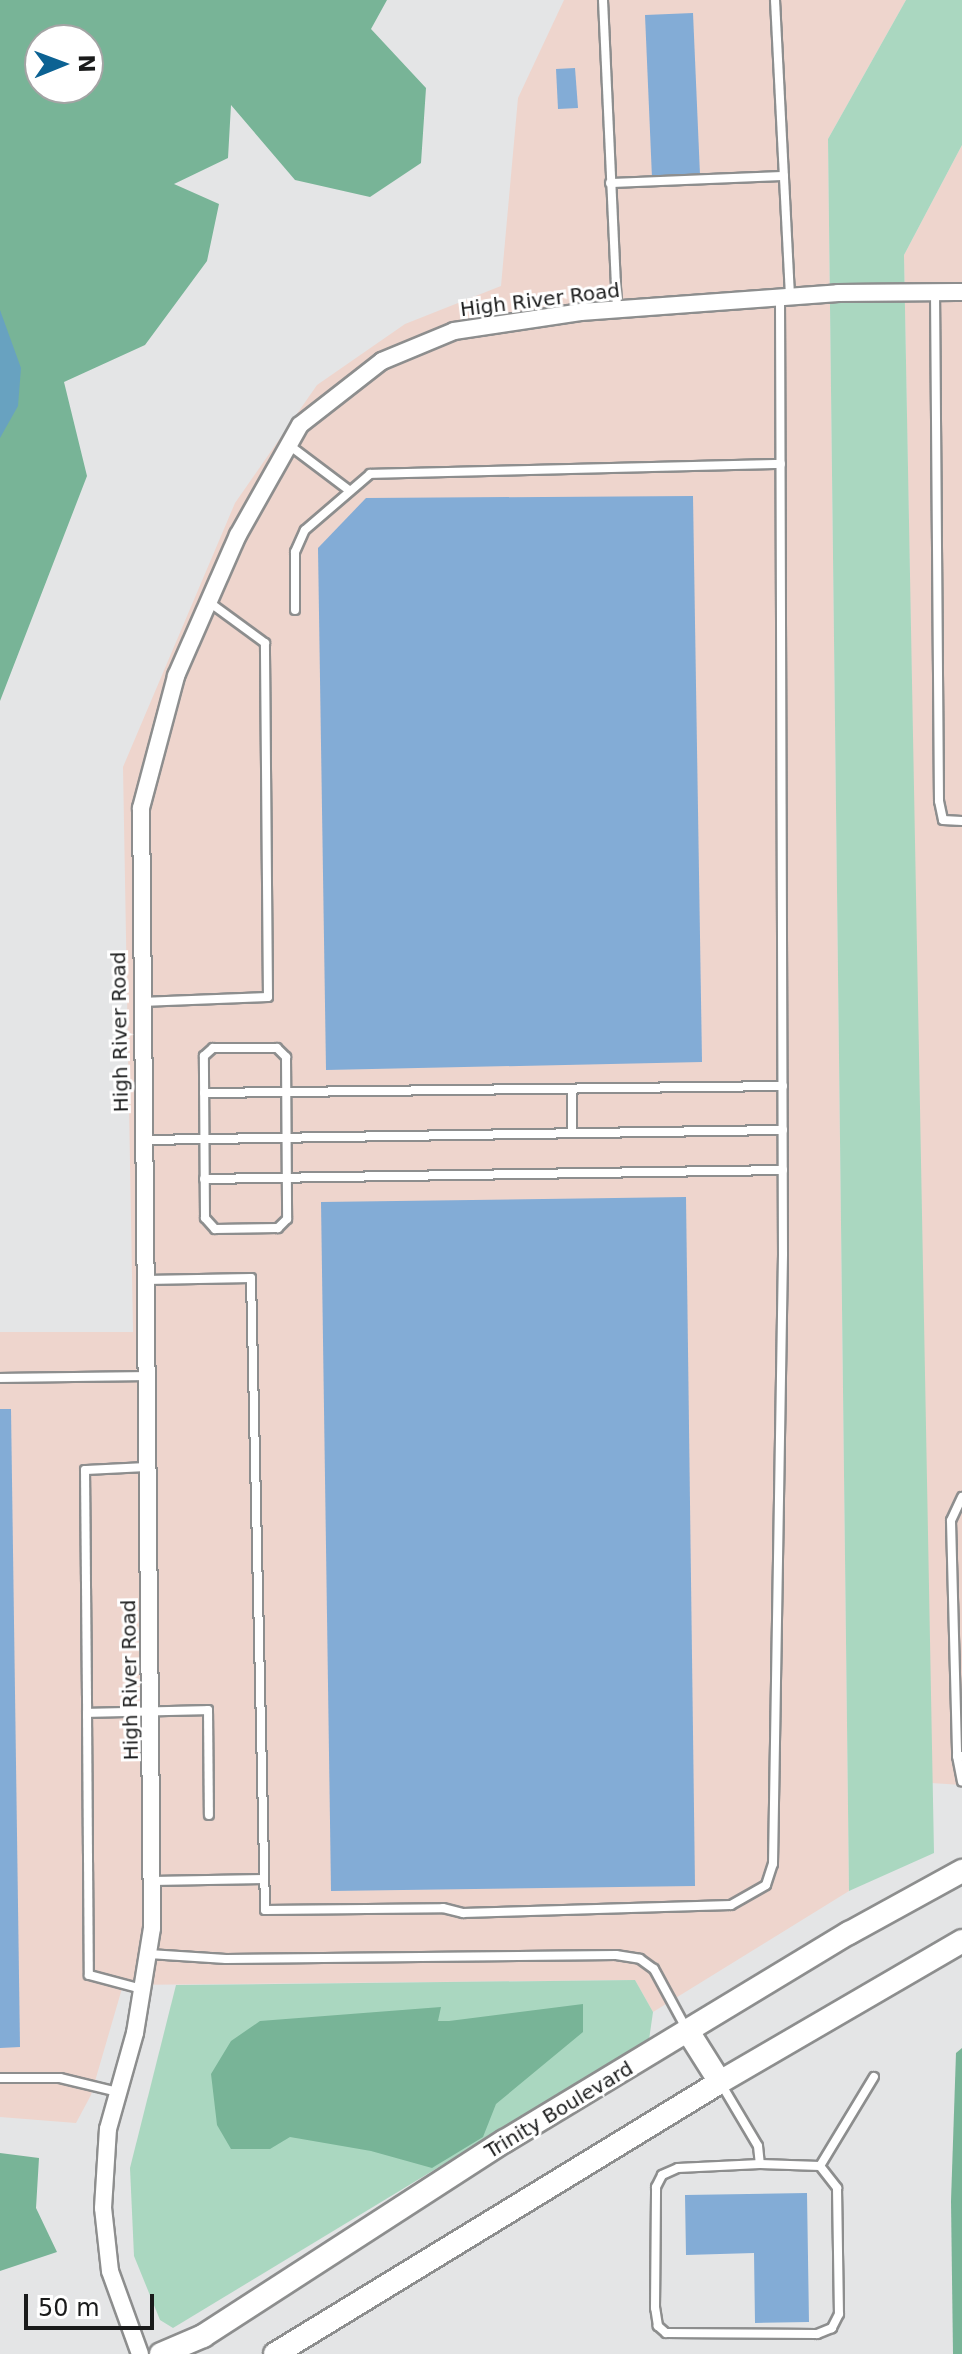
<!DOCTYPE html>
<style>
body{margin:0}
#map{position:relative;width:962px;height:2354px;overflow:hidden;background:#e4e5e6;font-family:"DejaVu Sans",sans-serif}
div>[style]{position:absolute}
.industrial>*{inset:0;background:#eed5cd}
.green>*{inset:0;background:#aad7c0}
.forest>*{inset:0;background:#78b497}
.water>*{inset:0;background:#68a2c0}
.building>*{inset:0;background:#83acd6}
.roads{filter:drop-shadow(2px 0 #8d8e8e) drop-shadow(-2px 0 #8d8e8e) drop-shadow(0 2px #8d8e8e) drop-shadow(0 -2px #8d8e8e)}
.lane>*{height:8px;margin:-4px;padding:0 4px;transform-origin:4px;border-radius:4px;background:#fff}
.street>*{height:16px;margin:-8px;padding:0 8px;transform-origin:8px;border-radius:8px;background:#fff}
.secondary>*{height:22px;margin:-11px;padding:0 11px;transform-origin:11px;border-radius:11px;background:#fff}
span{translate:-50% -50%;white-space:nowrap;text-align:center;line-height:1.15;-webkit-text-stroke:6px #fff;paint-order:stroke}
.street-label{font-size:20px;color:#1a1b1b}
.north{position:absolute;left:24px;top:24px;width:80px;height:80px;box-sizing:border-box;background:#fff;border:2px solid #a3a4a4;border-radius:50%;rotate:89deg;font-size:22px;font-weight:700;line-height:32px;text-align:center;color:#1a1b1b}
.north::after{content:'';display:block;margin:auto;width:28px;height:36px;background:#0c6293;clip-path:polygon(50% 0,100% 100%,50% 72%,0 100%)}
.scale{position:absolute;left:24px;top:2294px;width:130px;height:36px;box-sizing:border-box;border:4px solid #1a1b1b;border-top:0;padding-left:10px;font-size:24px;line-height:28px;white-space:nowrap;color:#1a1b1b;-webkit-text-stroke:6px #fff;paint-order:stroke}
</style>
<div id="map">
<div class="industrial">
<i style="clip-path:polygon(564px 0,906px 0,828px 139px,849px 1891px,653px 2012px,635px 1980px,123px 1985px,91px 2095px,76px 2123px,0 2117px,0 1332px,133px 1332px,123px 767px,235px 503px,317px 385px,405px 324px,501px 286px,518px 98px)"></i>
<i style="clip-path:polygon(962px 145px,962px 1785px,931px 1783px,904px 255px)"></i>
</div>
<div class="green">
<i style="clip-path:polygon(906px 0,962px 0,962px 145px,904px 255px,934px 1853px,849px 1891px,828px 139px)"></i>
<i style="clip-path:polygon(635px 1980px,653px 2012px,649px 2040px,173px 2328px,160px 2320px,134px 2256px,130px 2168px,176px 1985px)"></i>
</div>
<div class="forest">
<i style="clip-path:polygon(evenodd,0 0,387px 0,371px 29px,426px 88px,421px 163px,370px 197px,295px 180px,231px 105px,228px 158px,174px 184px,219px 204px,207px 261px,145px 345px,64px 382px,87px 476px,0 701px,0 0,40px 40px,88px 40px,88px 88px,40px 88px,40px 40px)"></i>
<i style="clip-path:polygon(583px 2004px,583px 2032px,496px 2104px,483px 2137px,432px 2168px,371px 2151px,290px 2137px,270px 2149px,231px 2149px,217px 2125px,211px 2074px,231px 2041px,260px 2021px,441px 2007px,438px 2021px,449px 2021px)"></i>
<i style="clip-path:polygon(962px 2048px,962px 2354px,953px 2354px,951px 2201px,956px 2053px)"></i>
<i style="clip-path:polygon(0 2153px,39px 2158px,36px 2208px,57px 2252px,0 2271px)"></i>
</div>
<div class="water">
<i style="clip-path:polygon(0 310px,21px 368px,18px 406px,0 438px)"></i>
</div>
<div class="building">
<i style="clip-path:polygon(693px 13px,700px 175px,652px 178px,645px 15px)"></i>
<i style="clip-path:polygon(575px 68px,578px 108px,558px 109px,556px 69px)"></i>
<i style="clip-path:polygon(693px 496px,702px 1062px,326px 1070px,318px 548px,366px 498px)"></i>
<i style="clip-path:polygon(686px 1197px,695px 1886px,331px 1891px,321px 1202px)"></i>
<i style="clip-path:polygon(0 1409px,11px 1409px,20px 2047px,0 2048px)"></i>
<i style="clip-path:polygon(807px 2193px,809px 2322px,755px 2323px,754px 2253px,686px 2255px,685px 2195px)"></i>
</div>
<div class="roads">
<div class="lane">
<i style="left:603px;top:0;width:309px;rotate:87.4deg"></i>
<i style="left:775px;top:0;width:296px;rotate:87.1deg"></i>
<i style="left:610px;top:183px;width:174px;rotate:-2.3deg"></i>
<i style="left:935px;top:292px;width:509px;rotate:89.55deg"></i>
<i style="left:939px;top:801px;width:19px;rotate:78deg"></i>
<i style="left:943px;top:820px;width:19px;rotate:3deg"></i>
<i style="left:289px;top:445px;width:76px;rotate:37deg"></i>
<i style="left:295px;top:610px;width:58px;rotate:-90deg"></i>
<i style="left:295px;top:552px;width:24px;rotate:-66deg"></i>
<i style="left:305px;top:530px;width:86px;rotate:-40.7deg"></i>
<i style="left:370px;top:474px;width:411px;rotate:-1.4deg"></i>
<i style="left:141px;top:1002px;width:127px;rotate:-2.3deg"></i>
<i style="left:268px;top:997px;width:354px;rotate:-90.5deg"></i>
<i style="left:265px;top:643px;width:69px;rotate:-143.8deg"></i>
<i style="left:213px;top:1048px;width:64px"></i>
<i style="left:277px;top:1048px;width:13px;rotate:45deg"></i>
<i style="left:286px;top:1057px;width:162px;rotate:89.6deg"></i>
<i style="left:287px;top:1219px;width:13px;rotate:135deg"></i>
<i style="left:278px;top:1228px;width:63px;rotate:179.1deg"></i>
<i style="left:215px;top:1229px;width:15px;rotate:-132deg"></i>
<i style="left:205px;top:1218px;width:162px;rotate:-90.4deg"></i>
<i style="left:204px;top:1056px;width:12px;rotate:-42deg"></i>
<i style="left:204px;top:1093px;width:579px;rotate:-0.69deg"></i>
<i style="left:572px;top:1133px;width:44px;rotate:-90deg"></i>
<i style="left:143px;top:1140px;width:640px;rotate:-0.9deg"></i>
<i style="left:204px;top:1179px;width:579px;rotate:-0.89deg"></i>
<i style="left:146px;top:1280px;width:105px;rotate:-1.1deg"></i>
<i style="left:251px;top:1278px;width:632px;rotate:88.73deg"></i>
<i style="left:265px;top:1910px;width:178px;rotate:-0.6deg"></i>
<i style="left:443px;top:1908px;width:21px;rotate:14deg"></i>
<i style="left:463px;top:1913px;width:268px;rotate:-1.7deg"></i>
<i style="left:731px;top:1905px;width:40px;rotate:-29.7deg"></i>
<i style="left:766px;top:1885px;width:22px;rotate:-72deg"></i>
<i style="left:773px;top:1864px;width:610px;rotate:-89.06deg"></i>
<i style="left:783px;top:1254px;width:956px;rotate:-90.18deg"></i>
<i style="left:0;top:1378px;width:146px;rotate:-0.8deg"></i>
<i style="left:147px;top:1467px;width:62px;rotate:177.2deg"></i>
<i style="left:85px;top:1470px;width:243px;rotate:89.5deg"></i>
<i style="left:87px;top:1713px;width:121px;rotate:-1.4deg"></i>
<i style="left:208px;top:1710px;width:105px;rotate:89.5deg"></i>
<i style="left:962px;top:1497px;width:26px;rotate:115deg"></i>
<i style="left:951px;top:1521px;width:235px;rotate:88.5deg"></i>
<i style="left:957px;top:1756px;width:5px"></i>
<i style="left:87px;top:1713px;width:262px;rotate:89.6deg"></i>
<i style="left:89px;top:1975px;width:55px;rotate:14.8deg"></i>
<i style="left:957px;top:1756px;width:26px;rotate:79deg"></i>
<i style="left:152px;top:1881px;width:112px;rotate:-1deg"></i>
<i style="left:149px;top:1954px;width:77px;rotate:3.7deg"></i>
<i style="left:226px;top:1959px;width:390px;rotate:-0.6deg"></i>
<i style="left:616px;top:1955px;width:24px;rotate:9deg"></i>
<i style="left:640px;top:1959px;width:17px;rotate:36deg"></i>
<i style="left:654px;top:1969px;width:69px;rotate:61.6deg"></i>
<i style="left:0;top:2078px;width:60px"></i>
<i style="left:60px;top:2078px;width:60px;rotate:13.6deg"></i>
<i style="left:720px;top:2082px;width:74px;rotate:59.3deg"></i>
<i style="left:758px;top:2146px;width:18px;rotate:84deg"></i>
<i style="left:760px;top:2164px;width:60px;rotate:1.9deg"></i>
<i style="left:820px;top:2166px;width:28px;rotate:52deg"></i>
<i style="left:837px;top:2188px;width:126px;rotate:89.1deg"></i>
<i style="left:839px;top:2314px;width:16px;rotate:117deg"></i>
<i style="left:832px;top:2328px;width:16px;rotate:158deg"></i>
<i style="left:817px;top:2334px;width:151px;rotate:-179.6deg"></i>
<i style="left:666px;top:2333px;width:11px;rotate:-139deg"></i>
<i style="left:658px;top:2326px;width:18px;rotate:-99deg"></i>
<i style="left:655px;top:2308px;width:121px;rotate:-89.5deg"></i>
<i style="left:656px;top:2187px;width:13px;rotate:-63deg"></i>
<i style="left:662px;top:2175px;width:17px;rotate:-24deg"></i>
<i style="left:678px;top:2168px;width:82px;rotate:-2.8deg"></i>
<i style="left:820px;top:2166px;width:104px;rotate:-58.8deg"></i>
</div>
<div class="street">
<i style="left:140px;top:2354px;width:88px;rotate:-109.9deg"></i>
<i style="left:110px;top:2271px;width:63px;rotate:-96.3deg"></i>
<i style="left:103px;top:2208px;width:79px;rotate:-86.4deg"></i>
<i style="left:108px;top:2129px;width:100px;rotate:-74.3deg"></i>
<i style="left:135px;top:2033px;width:106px;rotate:-80.8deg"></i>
<i style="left:152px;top:1928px;width:1120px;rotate:-90.56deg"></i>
<i style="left:141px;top:808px;width:137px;rotate:-75.1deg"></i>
<i style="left:176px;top:676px;width:154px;rotate:-66.3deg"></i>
<i style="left:238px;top:535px;width:126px;rotate:-60.6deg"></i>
<i style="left:300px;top:425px;width:104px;rotate:-38deg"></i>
<i style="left:382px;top:361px;width:78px;rotate:-22.6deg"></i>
<i style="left:454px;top:331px;width:128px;rotate:-8.5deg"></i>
<i style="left:581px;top:312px;width:258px;rotate:-4.2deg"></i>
<i style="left:838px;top:293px;width:124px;rotate:-0.5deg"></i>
</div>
<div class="secondary">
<i style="left:689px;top:2033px;width:58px;rotate:57.7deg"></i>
<i style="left:161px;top:2354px;width:46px;rotate:-23.2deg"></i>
<i style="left:203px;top:2336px;width:359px;rotate:-32.9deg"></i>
<i style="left:505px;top:2141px;width:402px;rotate:-31.2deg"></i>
<i style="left:849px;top:1933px;width:129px;rotate:-28.8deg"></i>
<i style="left:275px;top:2354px;width:522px;rotate:-31.43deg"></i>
<i style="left:720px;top:2082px;width:280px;rotate:-30.2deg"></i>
</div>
</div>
<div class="street-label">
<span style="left:540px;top:300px;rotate:-7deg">High River Road</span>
<span style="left:120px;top:1032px;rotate:-91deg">High River Road</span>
<span style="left:130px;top:1680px;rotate:-91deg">High River Road</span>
<span style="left:559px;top:2110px;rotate:-31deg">Trinity Boulevard</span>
</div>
<div class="north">N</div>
<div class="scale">50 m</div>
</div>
